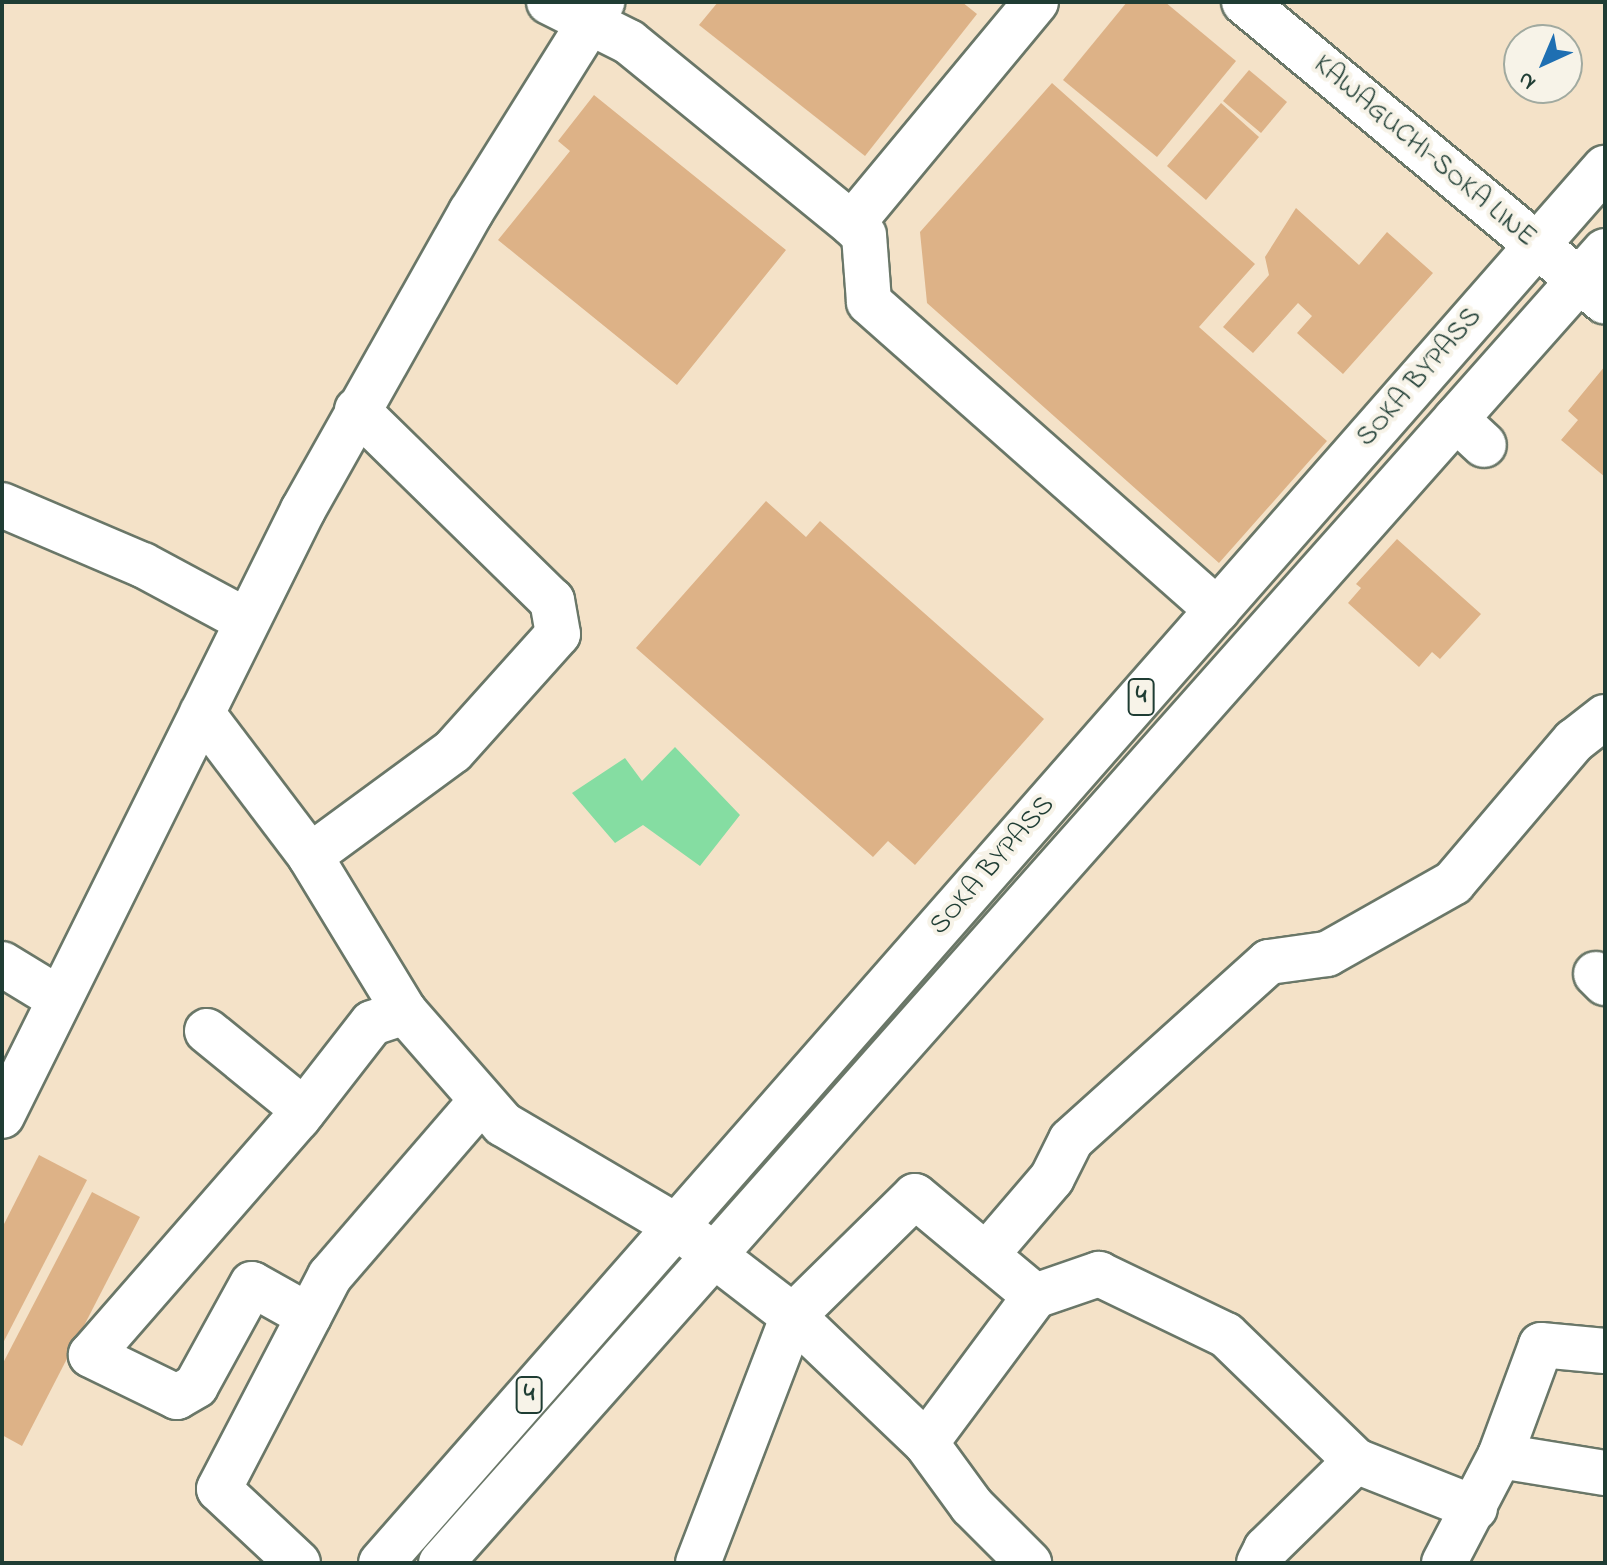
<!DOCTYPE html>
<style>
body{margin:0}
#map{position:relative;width:1607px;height:1565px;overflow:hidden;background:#f4e2c8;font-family:"Indie Flower",sans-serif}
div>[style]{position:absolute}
.green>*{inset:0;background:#85dda2}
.building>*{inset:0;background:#ddb287}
.roads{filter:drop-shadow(2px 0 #6a7768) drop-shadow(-2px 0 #6a7768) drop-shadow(0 2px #6a7768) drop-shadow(0 -2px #6a7768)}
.minor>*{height:44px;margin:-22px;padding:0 22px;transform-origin:22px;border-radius:22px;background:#fff}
.major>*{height:44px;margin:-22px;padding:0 22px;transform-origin:22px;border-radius:22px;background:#fff}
.highway>*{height:44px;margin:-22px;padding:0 22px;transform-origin:22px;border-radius:22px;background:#fff}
span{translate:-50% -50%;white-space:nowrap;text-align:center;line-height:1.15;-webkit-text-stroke:8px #f7f3e8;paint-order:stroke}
.shield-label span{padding:2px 6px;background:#f7f3e8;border:2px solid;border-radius:6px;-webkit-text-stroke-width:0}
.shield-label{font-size:26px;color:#1f3d34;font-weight:700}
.street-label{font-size:28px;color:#1f3d34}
.frame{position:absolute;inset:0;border:4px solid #1f3d34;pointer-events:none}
.north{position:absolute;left:1503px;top:24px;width:80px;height:80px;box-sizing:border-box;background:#f7f3e8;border:2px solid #a1aaa0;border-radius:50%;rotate:224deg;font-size:22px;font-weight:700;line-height:32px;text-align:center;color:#1f3d34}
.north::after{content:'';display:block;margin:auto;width:28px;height:36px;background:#1f6fb2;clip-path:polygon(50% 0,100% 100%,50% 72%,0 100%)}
</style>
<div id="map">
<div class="green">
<i style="clip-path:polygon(675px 747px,740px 815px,700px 866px,643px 825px,615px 843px,572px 793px,625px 758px,642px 781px)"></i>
</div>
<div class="building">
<i style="clip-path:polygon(718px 2px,962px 2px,977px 14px,865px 156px,699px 25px)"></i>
<i style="clip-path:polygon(1127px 2px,1165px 2px,1236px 61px,1157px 157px,1063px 80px)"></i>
<i style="clip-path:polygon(1249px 70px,1287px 102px,1261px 133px,1223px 101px)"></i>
<i style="clip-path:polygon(1052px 83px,1255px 264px,1199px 327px,1327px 441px,1219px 563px,927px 303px,920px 232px)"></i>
<i style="clip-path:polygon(594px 95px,786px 250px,677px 385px,498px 240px,570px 151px,558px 141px)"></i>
<i style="clip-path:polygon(1221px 103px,1259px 137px,1206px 200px,1167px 166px)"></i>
<i style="clip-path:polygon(1296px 208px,1359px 265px,1387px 232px,1433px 273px,1343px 374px,1297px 333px,1312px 316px,1298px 303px,1253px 353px,1223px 327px,1269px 275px,1265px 257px)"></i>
<i style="clip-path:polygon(1605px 366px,1605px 477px,1561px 440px,1578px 420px,1568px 411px)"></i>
<i style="clip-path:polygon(766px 501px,806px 537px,820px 521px,1044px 719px,915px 865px,888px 841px,873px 857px,636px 648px)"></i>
<i style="clip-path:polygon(1397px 539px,1481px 614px,1440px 659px,1432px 652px,1419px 667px,1348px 603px,1361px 588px,1356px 584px)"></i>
<i style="clip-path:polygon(39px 1155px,87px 1180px,2px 1345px,2px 1228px)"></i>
<i style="clip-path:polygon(92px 1192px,140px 1217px,22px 1446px,2px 1435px,2px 1365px)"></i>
</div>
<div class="roads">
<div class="minor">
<i style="left:549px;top:2px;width:89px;rotate:26.6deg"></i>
<i style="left:629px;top:42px;width:288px;rotate:39.2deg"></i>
<i style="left:1036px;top:2px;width:288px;rotate:129.7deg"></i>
<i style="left:852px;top:224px;width:16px;rotate:43deg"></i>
<i style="left:864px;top:235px;width:67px;rotate:85.7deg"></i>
<i style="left:869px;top:302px;width:465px;rotate:41.5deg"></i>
<i style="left:1456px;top:419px;width:38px;rotate:43deg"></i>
<i style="left:2px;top:505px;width:153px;rotate:23.1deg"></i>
<i style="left:143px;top:565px;width:118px;rotate:28.3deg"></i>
<i style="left:202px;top:713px;width:179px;rotate:52.9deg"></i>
<i style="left:310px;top:856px;width:183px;rotate:58.7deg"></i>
<i style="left:405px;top:1012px;width:149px;rotate:48.8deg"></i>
<i style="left:503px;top:1124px;width:201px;rotate:30.5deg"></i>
<i style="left:676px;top:1226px;width:148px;rotate:37.6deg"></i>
<i style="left:793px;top:1316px;width:184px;rotate:43.7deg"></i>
<i style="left:926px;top:1443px;width:78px;rotate:53.9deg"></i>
<i style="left:972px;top:1506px;width:81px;rotate:45deg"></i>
<i style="left:310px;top:856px;width:177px;rotate:-36.3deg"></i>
<i style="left:453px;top:751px;width:157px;rotate:-48.1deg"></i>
<i style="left:558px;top:634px;width:34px;rotate:-100deg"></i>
<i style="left:552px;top:601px;width:273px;rotate:-135.6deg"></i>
<i style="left:2px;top:964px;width:66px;rotate:31.3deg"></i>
<i style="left:1596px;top:974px;width:13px;rotate:45deg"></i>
<i style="left:207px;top:1031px;width:125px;rotate:39.2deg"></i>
<i style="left:2px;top:1116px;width:677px;rotate:-63.59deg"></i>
<i style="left:303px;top:510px;width:342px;rotate:-60.6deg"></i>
<i style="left:471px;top:212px;width:248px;rotate:-58deg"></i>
<i style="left:986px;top:1255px;width:101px;rotate:-49.4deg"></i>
<i style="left:1052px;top:1178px;width:42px;rotate:-63.4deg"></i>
<i style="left:1071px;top:1140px;width:266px;rotate:-42deg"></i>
<i style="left:1269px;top:962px;width:59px;rotate:-7.9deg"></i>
<i style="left:1327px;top:954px;width:145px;rotate:-29.4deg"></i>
<i style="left:1453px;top:883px;width:187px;rotate:-49.6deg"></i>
<i style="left:1574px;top:741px;width:39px;rotate:-38deg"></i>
<i style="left:309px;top:1316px;width:65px;rotate:-150.7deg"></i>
<i style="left:252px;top:1284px;width:116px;rotate:118.8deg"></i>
<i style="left:196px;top:1386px;width:22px;rotate:150deg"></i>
<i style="left:177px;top:1397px;width:96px;rotate:-154deg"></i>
<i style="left:91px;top:1355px;width:315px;rotate:-48.9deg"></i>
<i style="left:298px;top:1118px;width:120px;rotate:-52.1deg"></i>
<i style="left:372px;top:1023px;width:35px;rotate:-18deg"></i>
<i style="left:926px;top:1443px;width:183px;rotate:-53.4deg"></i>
<i style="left:1035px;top:1296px;width:68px;rotate:-19deg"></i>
<i style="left:1099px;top:1274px;width:141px;rotate:25.7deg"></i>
<i style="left:1226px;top:1335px;width:181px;rotate:44.1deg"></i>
<i style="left:1356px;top:1461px;width:128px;rotate:21.6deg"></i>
<i style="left:1500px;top:1456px;width:106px;rotate:9.2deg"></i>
<i style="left:298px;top:1563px;width:108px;rotate:-136.9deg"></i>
<i style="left:219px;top:1489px;width:240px;rotate:-62.5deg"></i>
<i style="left:330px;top:1276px;width:231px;rotate:-49.2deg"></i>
<i style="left:698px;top:1563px;width:265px;rotate:-69deg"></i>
<i style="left:793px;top:1316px;width:171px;rotate:-44.5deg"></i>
<i style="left:915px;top:1196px;width:156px;rotate:39.8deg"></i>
<i style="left:1259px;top:1563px;width:16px;rotate:-63deg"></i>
<i style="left:1266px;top:1549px;width:126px;rotate:-44.4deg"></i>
<i style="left:1444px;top:1563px;width:121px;rotate:-62.4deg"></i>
<i style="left:1500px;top:1456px;width:118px;rotate:-69.7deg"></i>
<i style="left:1541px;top:1345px;width:64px;rotate:5.4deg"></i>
</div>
<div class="major">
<i style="left:1244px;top:2px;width:469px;rotate:39.7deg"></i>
</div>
<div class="highway">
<i style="left:381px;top:1563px;width:1856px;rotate:-48.74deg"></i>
<i style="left:441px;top:1563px;width:1754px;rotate:-48.42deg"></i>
</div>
</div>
<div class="shield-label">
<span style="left:1141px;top:697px">4</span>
<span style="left:529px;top:1395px">4</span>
</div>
<div class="street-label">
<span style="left:1424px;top:152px;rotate:40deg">KAWAGUCHI-SOKA LINE</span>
<span style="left:1420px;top:378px;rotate:-49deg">SOKA BYPASS</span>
<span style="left:993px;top:866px;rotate:-49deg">SOKA BYPASS</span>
</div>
<div class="frame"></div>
<div class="north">N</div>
</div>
